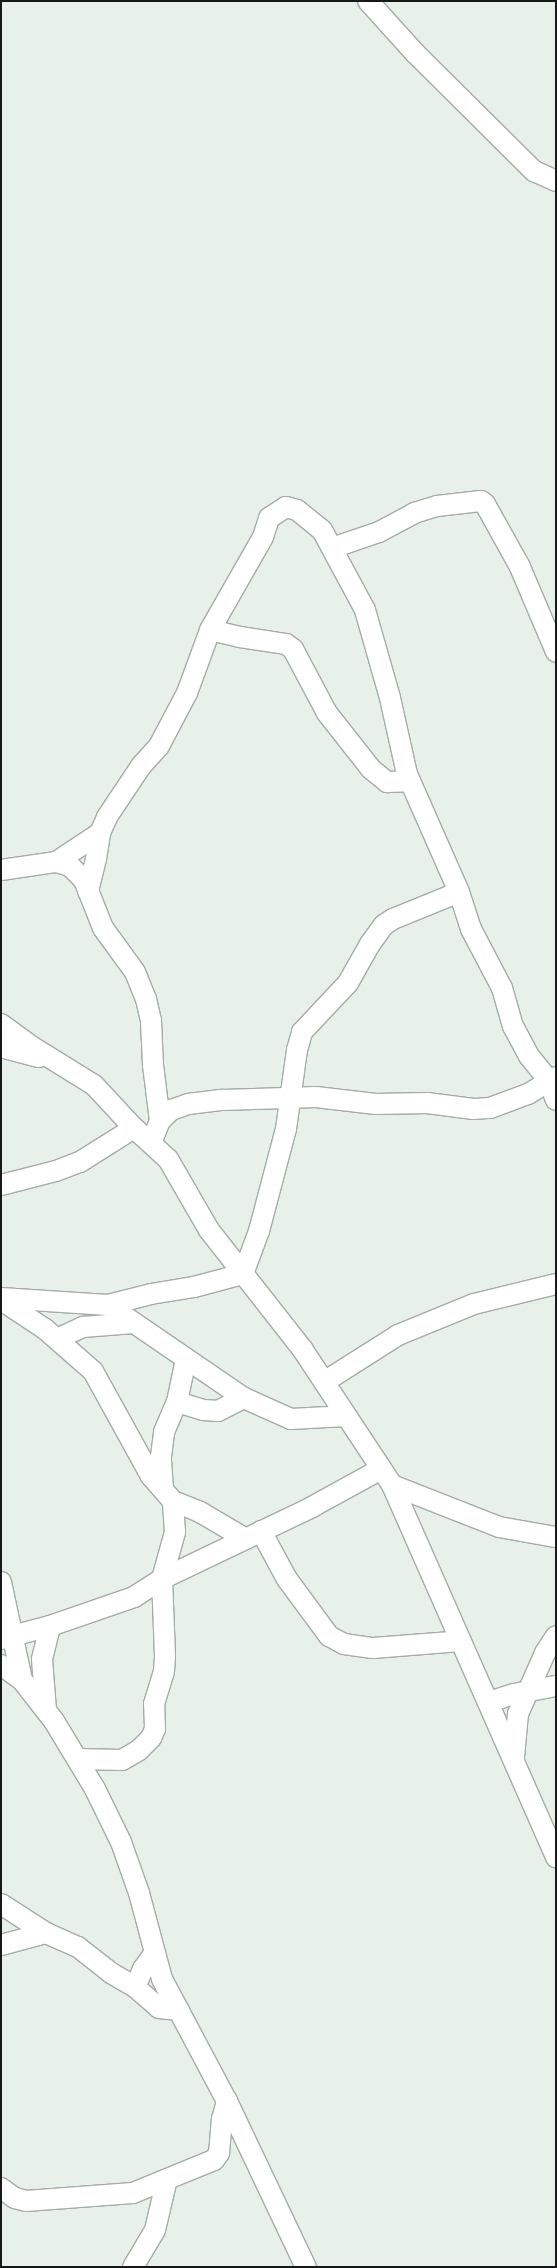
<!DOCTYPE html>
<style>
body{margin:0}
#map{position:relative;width:557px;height:2268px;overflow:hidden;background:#e8f0ea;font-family:Rubik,sans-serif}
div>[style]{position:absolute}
.roads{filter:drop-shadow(1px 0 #a4aca6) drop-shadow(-1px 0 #a4aca6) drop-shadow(0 1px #a4aca6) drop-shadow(0 -1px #a4aca6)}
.minor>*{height:20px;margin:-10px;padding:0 10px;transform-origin:10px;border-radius:10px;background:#fff}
span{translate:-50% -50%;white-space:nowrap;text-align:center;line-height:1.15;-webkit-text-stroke:4px #f6fef8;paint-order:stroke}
.frame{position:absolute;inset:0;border:2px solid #161917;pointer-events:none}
</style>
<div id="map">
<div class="roads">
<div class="minor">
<i style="left:368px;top:1px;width:70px;rotate:47.9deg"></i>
<i style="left:415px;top:53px;width:168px;rotate:44.8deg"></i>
<i style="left:534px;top:171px;width:24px;rotate:24deg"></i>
<i style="left:332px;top:548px;width:50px;rotate:-18.8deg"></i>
<i style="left:379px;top:532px;width:40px;rotate:-28deg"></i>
<i style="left:414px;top:513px;width:24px;rotate:-17deg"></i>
<i style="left:437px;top:506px;width:44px;rotate:-6.5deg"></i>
<i style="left:481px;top:501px;width:5px;rotate:37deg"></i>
<i style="left:485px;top:504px;width:72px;rotate:60.9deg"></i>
<i style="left:520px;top:567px;width:92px;rotate:67deg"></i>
<i style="left:210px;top:630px;width:31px;rotate:13deg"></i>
<i style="left:240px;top:637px;width:47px;rotate:8.7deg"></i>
<i style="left:286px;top:644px;width:9px;rotate:36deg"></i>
<i style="left:293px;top:649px;width:72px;rotate:62deg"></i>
<i style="left:327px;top:713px;width:71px;rotate:51.8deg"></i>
<i style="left:371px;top:769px;width:21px;rotate:39deg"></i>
<i style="left:387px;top:782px;width:23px;rotate:-2deg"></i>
<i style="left:56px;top:862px;width:53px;rotate:-33.4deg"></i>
<i style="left:1px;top:870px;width:56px;rotate:-8.3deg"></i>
<i style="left:56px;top:862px;width:15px;rotate:16deg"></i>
<i style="left:70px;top:866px;width:20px;rotate:45deg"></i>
<i style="left:84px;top:880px;width:52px;rotate:68.4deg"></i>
<i style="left:103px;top:928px;width:54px;rotate:54deg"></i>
<i style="left:135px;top:972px;width:29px;rotate:68deg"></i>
<i style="left:146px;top:999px;width:23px;rotate:77deg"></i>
<i style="left:151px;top:1021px;width:44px;rotate:87.4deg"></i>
<i style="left:153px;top:1065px;width:56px;rotate:82.9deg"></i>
<i style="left:88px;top:891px;width:33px;rotate:-76deg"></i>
<i style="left:96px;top:859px;width:26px;rotate:-81deg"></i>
<i style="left:100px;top:833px;width:17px;rotate:-66deg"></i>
<i style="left:107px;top:817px;width:61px;rotate:-56.3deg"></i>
<i style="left:141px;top:766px;width:27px;rotate:-48deg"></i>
<i style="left:159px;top:746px;width:60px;rotate:-62.2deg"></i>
<i style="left:187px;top:693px;width:67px;rotate:-69.9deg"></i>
<i style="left:210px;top:630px;width:107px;rotate:-60.3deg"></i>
<i style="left:263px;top:537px;width:20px;rotate:-72deg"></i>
<i style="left:269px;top:518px;width:20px;rotate:-33deg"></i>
<i style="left:286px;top:507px;width:11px;rotate:15deg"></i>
<i style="left:297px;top:510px;width:32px;rotate:39deg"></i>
<i style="left:322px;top:530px;width:91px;rotate:61.7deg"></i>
<i style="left:365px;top:610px;width:91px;rotate:74.1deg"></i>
<i style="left:390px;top:698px;width:78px;rotate:77.4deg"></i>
<i style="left:407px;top:774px;width:129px;rotate:66.2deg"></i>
<i style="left:459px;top:892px;width:39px;rotate:72deg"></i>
<i style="left:471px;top:929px;width:67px;rotate:62.3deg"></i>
<i style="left:502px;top:988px;width:40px;rotate:74deg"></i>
<i style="left:513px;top:1026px;width:34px;rotate:62deg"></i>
<i style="left:529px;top:1056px;width:32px;rotate:51deg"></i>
<i style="left:549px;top:1081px;width:20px;rotate:70deg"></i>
<i style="left:1px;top:1024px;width:37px;rotate:36deg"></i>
<i style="left:31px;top:1046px;width:74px;rotate:31.8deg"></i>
<i style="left:94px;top:1085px;width:59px;rotate:47.1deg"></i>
<i style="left:134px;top:1128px;width:46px;rotate:42.4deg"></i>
<i style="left:168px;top:1159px;width:82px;rotate:60deg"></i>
<i style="left:209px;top:1230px;width:152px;rotate:51.9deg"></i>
<i style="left:303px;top:1350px;width:162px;rotate:56.6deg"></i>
<i style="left:392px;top:1485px;width:407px;rotate:66.2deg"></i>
<i style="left:1px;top:1047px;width:39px;rotate:15deg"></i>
<i style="left:151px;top:1143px;width:24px;rotate:-68deg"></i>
<i style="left:160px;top:1121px;width:16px;rotate:-45deg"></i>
<i style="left:171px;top:1110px;width:18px;rotate:-19deg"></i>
<i style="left:188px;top:1104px;width:35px;rotate:-7deg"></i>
<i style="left:223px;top:1100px;width:93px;rotate:-1.8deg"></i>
<i style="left:316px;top:1097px;width:60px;rotate:6.7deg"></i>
<i style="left:376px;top:1104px;width:51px;rotate:-1.1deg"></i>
<i style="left:427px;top:1103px;width:47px;rotate:7.3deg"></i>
<i style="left:474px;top:1109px;width:16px;rotate:-4deg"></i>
<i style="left:490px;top:1108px;width:40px;rotate:-20.2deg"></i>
<i style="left:528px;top:1094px;width:33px;rotate:-31deg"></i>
<i style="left:1px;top:1185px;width:57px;rotate:-14.3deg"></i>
<i style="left:56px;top:1171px;width:26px;rotate:-21deg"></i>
<i style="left:80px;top:1162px;width:64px;rotate:-32.2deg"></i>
<i style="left:1px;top:1298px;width:107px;rotate:3.7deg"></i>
<i style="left:108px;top:1305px;width:44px;rotate:-14.3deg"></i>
<i style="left:151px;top:1294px;width:44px;rotate:-9.2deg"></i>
<i style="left:194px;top:1287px;width:51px;rotate:-14.9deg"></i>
<i style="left:243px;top:1274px;width:46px;rotate:-69.6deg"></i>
<i style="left:259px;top:1231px;width:106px;rotate:-75.2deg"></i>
<i style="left:286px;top:1129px;width:80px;rotate:-82.1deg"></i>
<i style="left:297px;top:1050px;width:19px;rotate:-74deg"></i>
<i style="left:302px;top:1032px;width:67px;rotate:-46.8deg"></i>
<i style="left:348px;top:983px;width:45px;rotate:-60.6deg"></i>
<i style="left:370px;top:944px;width:24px;rotate:-54deg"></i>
<i style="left:384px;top:925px;width:11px;rotate:-34deg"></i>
<i style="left:393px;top:919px;width:71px;rotate:-22.2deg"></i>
<i style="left:1px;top:1300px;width:53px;rotate:33.4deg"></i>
<i style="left:45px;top:1329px;width:64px;rotate:41.2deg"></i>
<i style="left:93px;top:1371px;width:120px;rotate:61.1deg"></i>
<i style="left:151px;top:1476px;width:33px;rotate:49deg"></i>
<i style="left:173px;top:1501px;width:29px;rotate:22deg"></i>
<i style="left:200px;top:1512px;width:53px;rotate:30.4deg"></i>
<i style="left:108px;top:1305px;width:165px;rotate:34.4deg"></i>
<i style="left:244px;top:1398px;width:51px;rotate:24.1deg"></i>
<i style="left:291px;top:1419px;width:55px;rotate:-3.1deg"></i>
<i style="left:57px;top:1339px;width:29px;rotate:-25deg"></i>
<i style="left:83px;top:1327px;width:51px;rotate:-4.5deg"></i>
<i style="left:324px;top:1382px;width:88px;rotate:-32.4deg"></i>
<i style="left:398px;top:1335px;width:82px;rotate:-22.2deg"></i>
<i style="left:474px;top:1304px;width:84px;rotate:-13.7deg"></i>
<i style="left:177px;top:1402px;width:28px;rotate:17deg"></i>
<i style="left:204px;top:1410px;width:14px;rotate:4deg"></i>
<i style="left:218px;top:1411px;width:29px;rotate:-27deg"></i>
<i style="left:392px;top:1485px;width:115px;rotate:21.4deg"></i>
<i style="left:499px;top:1527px;width:58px;rotate:10deg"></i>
<i style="left:163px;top:1489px;width:32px;rotate:-94deg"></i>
<i style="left:161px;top:1457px;width:25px;rotate:-83deg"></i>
<i style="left:164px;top:1432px;width:33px;rotate:-67deg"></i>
<i style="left:177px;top:1402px;width:44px;rotate:-78.2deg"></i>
<i style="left:261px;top:1531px;width:55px;rotate:61.6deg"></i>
<i style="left:287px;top:1579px;width:71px;rotate:53.6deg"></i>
<i style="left:329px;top:1636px;width:17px;rotate:28deg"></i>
<i style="left:344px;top:1644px;width:29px;rotate:8deg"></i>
<i style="left:373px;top:1648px;width:88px;rotate:-4.5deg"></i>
<i style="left:1px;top:1582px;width:100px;rotate:77.9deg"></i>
<i style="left:1px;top:1639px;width:51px;rotate:-14.9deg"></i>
<i style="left:50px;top:1626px;width:89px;rotate:-19deg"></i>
<i style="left:134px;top:1597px;width:33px;rotate:-33deg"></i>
<i style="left:162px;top:1579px;width:166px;rotate:-25.6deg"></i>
<i style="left:312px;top:1507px;width:79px;rotate:-28.8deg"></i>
<i style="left:1px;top:1665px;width:26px;rotate:36deg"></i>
<i style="left:22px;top:1680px;width:52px;rotate:52deg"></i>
<i style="left:54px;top:1721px;width:79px;rotate:58.9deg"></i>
<i style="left:95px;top:1789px;width:59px;rotate:63.9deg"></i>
<i style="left:121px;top:1842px;width:54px;rotate:70.6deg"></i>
<i style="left:139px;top:1893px;width:89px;rotate:75deg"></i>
<i style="left:162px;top:1979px;width:138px;rotate:62deg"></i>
<i style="left:227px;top:2101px;width:184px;rotate:64.6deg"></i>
<i style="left:489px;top:1702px;width:26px;rotate:-18deg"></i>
<i style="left:514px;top:1694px;width:43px;rotate:-10.8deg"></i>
<i style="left:46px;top:1710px;width:51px;rotate:-94.5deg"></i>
<i style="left:42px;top:1659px;width:34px;rotate:-76deg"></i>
<i style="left:514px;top:1757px;width:43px;rotate:-84.7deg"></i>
<i style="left:518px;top:1714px;width:67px;rotate:-66.1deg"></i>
<i style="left:545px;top:1653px;width:20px;rotate:-57deg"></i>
<i style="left:77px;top:1759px;width:45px;rotate:1.3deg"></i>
<i style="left:122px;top:1760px;width:20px;rotate:-30deg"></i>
<i style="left:139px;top:1750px;width:17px;rotate:-45deg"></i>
<i style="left:151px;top:1738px;width:10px;rotate:-66deg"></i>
<i style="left:155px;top:1729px;width:25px;rotate:-92deg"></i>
<i style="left:154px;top:1704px;width:34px;rotate:-73deg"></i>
<i style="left:164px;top:1671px;width:15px;rotate:-86deg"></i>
<i style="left:165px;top:1656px;width:77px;rotate:-92.2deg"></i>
<i style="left:162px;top:1579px;width:49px;rotate:-74.5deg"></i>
<i style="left:175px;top:1532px;width:31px;rotate:-94deg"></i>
<i style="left:1px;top:1904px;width:54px;rotate:32.8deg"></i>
<i style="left:46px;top:1933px;width:35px;rotate:24deg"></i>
<i style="left:78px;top:1947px;width:42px;rotate:38.2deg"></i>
<i style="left:111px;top:1973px;width:28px;rotate:30deg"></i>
<i style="left:135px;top:1987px;width:32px;rotate:41deg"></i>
<i style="left:159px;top:2008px;width:20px;rotate:6deg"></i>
<i style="left:1px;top:1945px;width:47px;rotate:-14.9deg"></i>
<i style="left:135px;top:1987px;width:20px;rotate:-66deg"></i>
<i style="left:143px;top:1969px;width:19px;rotate:-54deg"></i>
<i style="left:1px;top:2188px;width:17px;rotate:36deg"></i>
<i style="left:15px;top:2198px;width:11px;rotate:15deg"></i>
<i style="left:26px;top:2201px;width:107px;rotate:-4.3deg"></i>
<i style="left:133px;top:2193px;width:87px;rotate:-22.2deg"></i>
<i style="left:214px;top:2160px;width:9px;rotate:-54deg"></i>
<i style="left:219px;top:2153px;width:34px;rotate:-85deg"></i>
<i style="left:222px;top:2119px;width:19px;rotate:-74deg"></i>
<i style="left:133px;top:2267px;width:43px;rotate:-59.3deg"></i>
<i style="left:155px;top:2230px;width:52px;rotate:-76.8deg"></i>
</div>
</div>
<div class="frame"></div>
</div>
